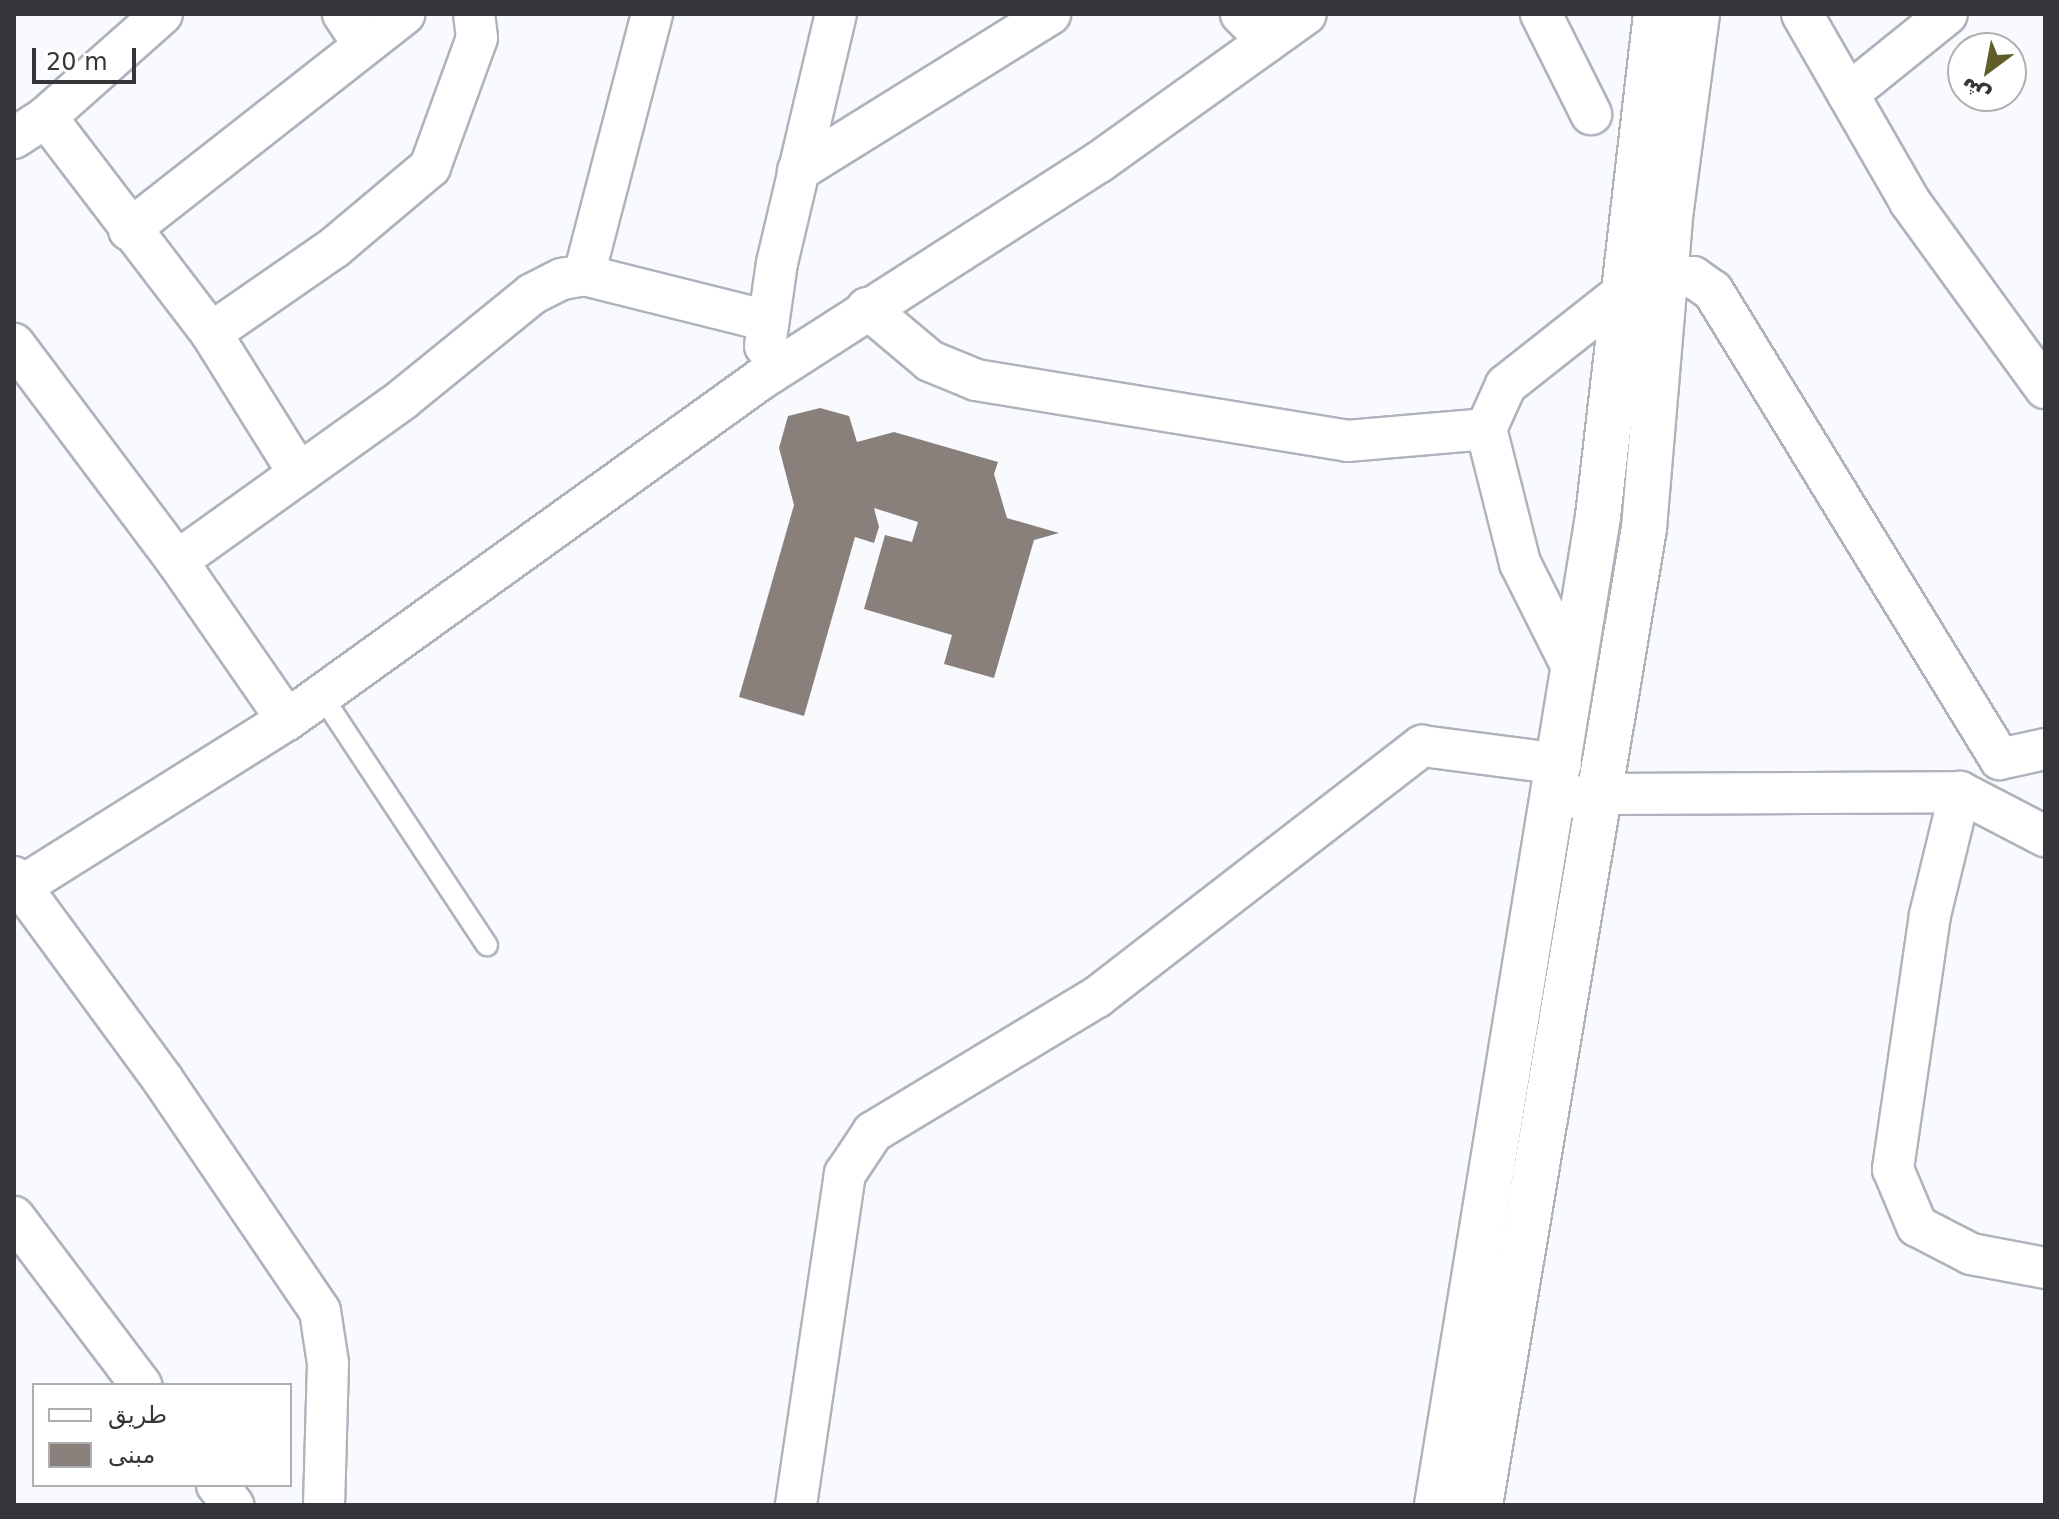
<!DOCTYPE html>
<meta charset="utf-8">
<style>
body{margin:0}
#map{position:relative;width:2059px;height:1519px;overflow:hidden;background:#f8fafe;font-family:"DejaVu Sans","Noto Naskh Arabic",sans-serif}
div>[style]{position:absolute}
.building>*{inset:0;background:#8a807b}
.roads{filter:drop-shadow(2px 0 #aeb3bc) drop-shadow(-2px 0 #aeb3bc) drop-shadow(0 2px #aeb3bc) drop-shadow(0 -2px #aeb3bc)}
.service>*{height:20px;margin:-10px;padding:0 10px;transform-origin:10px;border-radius:10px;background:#fff}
.minor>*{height:40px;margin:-20px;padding:0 20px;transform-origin:20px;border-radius:20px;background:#fff}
.secondary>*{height:44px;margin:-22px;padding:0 22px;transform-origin:22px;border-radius:22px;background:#fff}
span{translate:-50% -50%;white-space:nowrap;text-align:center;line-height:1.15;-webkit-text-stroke:7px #fff;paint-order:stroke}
.frame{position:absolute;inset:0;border:16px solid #34363a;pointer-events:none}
.legend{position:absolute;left:32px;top:1383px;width:260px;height:104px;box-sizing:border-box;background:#fff;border:2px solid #aeafb0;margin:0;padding:10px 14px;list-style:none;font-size:24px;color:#34363a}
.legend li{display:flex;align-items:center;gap:16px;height:40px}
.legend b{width:40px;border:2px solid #aeafb0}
.north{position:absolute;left:1947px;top:32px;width:80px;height:80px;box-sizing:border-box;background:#fff;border:2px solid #aeafb0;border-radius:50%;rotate:212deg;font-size:22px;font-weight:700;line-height:32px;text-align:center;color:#34363a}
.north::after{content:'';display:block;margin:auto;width:28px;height:36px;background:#5f5e2b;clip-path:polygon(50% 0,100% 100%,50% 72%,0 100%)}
.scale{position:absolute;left:32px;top:48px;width:104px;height:36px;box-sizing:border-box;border:4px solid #34363a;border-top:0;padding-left:10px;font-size:24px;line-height:28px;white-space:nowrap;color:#34363a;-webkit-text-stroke:6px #fff;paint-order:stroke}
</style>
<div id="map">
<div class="building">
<i style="clip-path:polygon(820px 408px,849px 416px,857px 442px,894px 432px,998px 462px,994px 474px,1007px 518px,1059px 533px,1034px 540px,994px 678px,944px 664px,952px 635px,864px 609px,885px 535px,912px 542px,918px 522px,874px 508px,879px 527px,874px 543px,855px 537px,804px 716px,739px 697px,794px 505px,779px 448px,788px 416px)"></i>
</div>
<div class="roads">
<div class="service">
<i style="left:322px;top:696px;width:299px;rotate:56.5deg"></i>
</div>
<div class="minor">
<i style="left:343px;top:14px;width:37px;rotate:56deg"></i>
<i style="left:1241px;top:14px;width:38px;rotate:45deg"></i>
<i style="left:1541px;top:14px;width:112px;rotate:63.4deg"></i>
<i style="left:1802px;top:14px;width:217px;rotate:60.1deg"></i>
<i style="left:1910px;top:202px;width:230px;rotate:54deg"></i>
<i style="left:1848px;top:94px;width:127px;rotate:-38.9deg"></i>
<i style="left:46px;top:117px;width:272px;rotate:52.6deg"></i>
<i style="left:211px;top:333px;width:164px;rotate:58deg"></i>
<i style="left:14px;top:138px;width:38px;rotate:-33deg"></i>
<i style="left:46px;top:117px;width:155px;rotate:-41.6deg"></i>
<i style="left:798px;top:171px;width:297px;rotate:-31.9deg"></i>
<i style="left:129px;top:230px;width:350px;rotate:-38.1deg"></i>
<i style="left:584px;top:275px;width:270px;rotate:-75.4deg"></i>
<i style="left:1634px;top:278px;width:59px;rotate:-1deg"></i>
<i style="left:1693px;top:277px;width:24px;rotate:35deg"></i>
<i style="left:1713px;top:291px;width:549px;rotate:58.48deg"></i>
<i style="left:2000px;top:759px;width:46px;rotate:-12.5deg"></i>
<i style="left:867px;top:308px;width:82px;rotate:40.1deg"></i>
<i style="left:930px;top:361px;width:50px;rotate:22.4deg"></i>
<i style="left:976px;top:380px;width:376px;rotate:9.3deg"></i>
<i style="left:1347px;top:441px;width:140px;rotate:-4.9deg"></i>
<i style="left:211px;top:333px;width:151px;rotate:-34.7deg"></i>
<i style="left:335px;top:247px;width:124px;rotate:-40.1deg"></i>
<i style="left:430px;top:167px;width:137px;rotate:-70deg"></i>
<i style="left:477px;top:38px;width:24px;rotate:-97deg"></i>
<i style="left:14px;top:344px;width:271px;rotate:53.1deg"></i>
<i style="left:177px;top:561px;width:193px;rotate:55.3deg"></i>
<i style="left:765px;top:346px;width:84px;rotate:-81.8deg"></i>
<i style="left:777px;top:263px;width:256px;rotate:-76.7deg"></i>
<i style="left:177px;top:561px;width:278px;rotate:-35.6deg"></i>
<i style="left:403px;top:399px;width:166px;rotate:-39.1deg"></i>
<i style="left:532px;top:294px;width:34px;rotate:-27deg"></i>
<i style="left:562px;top:279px;width:22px;rotate:-10deg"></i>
<i style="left:584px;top:275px;width:190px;rotate:14deg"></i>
<i style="left:1574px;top:671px;width:121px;rotate:-116.6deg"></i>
<i style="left:1520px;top:563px;width:138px;rotate:-104.2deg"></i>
<i style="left:1486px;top:429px;width:48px;rotate:-65.6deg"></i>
<i style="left:1506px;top:385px;width:152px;rotate:-38.3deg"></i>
<i style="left:1960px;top:792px;width:127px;rotate:103.7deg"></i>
<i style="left:1930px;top:915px;width:257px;rotate:98.3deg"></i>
<i style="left:1893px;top:1169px;width:62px;rotate:67.2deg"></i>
<i style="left:1917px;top:1226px;width:61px;rotate:27.4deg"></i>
<i style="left:1971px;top:1254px;width:75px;rotate:10.7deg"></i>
<i style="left:1555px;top:799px;width:48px;rotate:-5.9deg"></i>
<i style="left:1603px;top:794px;width:357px;rotate:-0.3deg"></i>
<i style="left:1960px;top:792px;width:96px;rotate:27.4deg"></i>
<i style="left:14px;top:877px;width:252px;rotate:53.7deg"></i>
<i style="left:163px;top:1080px;width:279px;rotate:55.8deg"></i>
<i style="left:320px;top:1311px;width:53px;rotate:81.3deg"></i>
<i style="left:328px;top:1363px;width:142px;rotate:91.6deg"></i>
<i style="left:14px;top:891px;width:322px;rotate:-32.1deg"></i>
<i style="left:287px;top:720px;width:584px;rotate:-35.73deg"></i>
<i style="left:761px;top:379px;width:402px;rotate:-32.7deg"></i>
<i style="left:1099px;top:162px;width:254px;rotate:-35.6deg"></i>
<i style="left:14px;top:1217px;width:211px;rotate:52.9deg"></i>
<i style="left:217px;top:1485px;width:26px;rotate:51deg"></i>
<i style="left:796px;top:1505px;width:335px;rotate:-81.6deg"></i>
<i style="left:845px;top:1174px;width:50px;rotate:-56.3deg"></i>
<i style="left:873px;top:1132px;width:262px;rotate:-31.1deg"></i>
<i style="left:1097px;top:997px;width:411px;rotate:-37.7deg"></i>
<i style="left:1422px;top:746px;width:140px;rotate:7.4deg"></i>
</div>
<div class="secondary">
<i style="left:1437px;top:1505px;width:1002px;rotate:-80.75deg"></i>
<i style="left:1598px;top:516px;width:505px;rotate:-83.41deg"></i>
<i style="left:1480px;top:1505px;width:991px;rotate:-80.47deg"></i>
<i style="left:1644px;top:528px;width:320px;rotate:-85.2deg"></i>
<i style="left:1671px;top:209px;width:197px;rotate:-82.4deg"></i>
</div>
</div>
<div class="frame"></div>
<ul class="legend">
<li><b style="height:10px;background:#fff"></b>طريق</li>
<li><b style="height:22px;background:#8a807b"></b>مبنى</li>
</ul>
<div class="north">ش</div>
<div class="scale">20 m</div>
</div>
